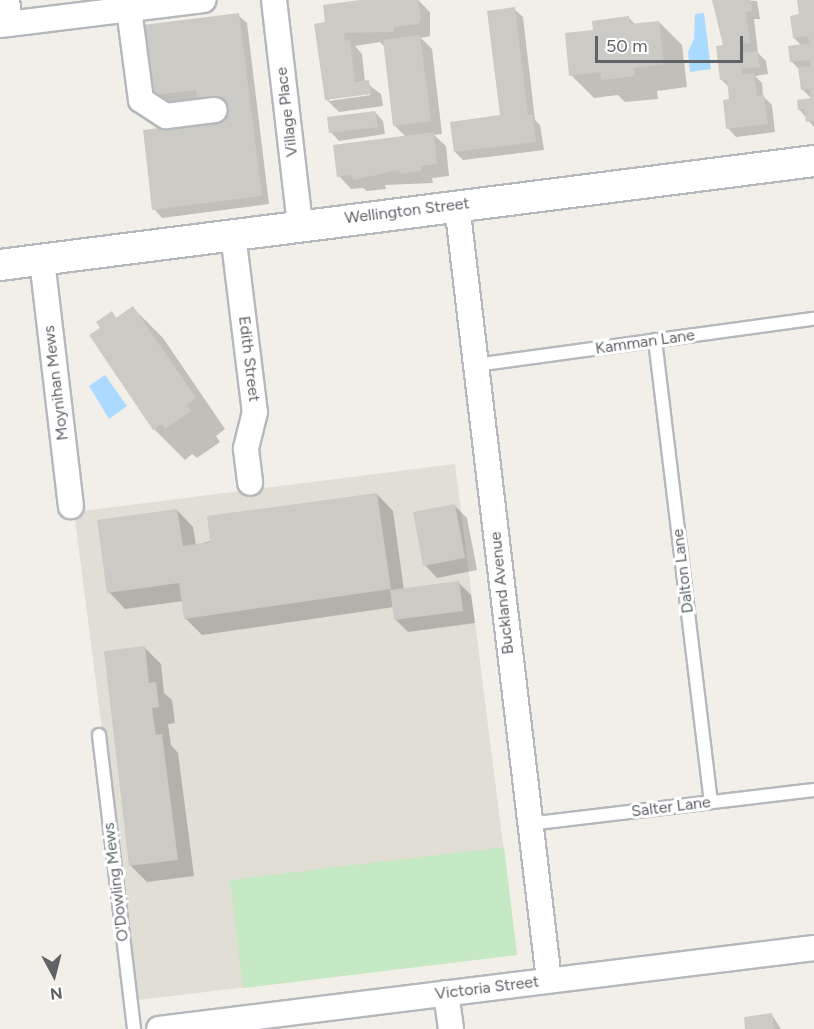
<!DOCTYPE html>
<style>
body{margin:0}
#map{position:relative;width:814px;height:1029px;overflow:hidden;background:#f1efe8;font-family:Figtree,sans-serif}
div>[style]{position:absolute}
.education>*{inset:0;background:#e1ded6}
.green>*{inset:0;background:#c5e8c5}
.water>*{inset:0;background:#aadaff}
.shadow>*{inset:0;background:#0003}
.building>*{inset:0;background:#cccac5}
.roads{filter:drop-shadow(2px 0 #b5b8bc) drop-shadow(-2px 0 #b5b8bc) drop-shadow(0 2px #b5b8bc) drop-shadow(0 -2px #b5b8bc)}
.service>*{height:12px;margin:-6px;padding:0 6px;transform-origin:6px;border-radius:6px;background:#fff}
.minor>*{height:24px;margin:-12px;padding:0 12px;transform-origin:12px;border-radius:12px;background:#fff}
.tertiary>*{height:30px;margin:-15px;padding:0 15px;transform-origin:15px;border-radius:15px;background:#fff}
span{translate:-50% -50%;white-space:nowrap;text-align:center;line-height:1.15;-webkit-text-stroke:6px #fff;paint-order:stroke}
.street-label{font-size:16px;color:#5f6368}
.north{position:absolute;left:24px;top:945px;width:60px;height:60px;-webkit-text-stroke:4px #fff;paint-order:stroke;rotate:173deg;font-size:16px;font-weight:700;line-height:24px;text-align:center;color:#5f6368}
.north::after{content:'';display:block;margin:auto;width:21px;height:27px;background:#5f6368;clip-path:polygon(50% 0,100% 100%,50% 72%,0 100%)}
.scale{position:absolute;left:595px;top:36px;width:148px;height:27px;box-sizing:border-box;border:3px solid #5f6368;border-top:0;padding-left:8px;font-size:18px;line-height:21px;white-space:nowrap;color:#5f6368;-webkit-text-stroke:4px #fff;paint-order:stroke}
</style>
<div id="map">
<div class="education">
<i style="clip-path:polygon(455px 464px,517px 955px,137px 1000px,74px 512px)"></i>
</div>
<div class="green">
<i style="clip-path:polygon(504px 847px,517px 955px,243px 988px,230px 880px)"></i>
</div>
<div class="water">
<i style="clip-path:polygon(704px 13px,711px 69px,690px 72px,688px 52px,694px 39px,695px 14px)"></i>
<i style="clip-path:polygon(105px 375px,127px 406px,109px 419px,89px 386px)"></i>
</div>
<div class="shadow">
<i style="clip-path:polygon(evenodd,371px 0,418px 0,430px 12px,430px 36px,421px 38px,432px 49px,442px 134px,434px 135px,446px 146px,449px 176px,432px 178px,433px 183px,385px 185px,386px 189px,367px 191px,363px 188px,351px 189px,339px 176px,406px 137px,395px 126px,385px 47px,380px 42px,355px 46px,362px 54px,365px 82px,381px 94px,383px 106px,339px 112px,326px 99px,327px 23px,371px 0,368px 93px,371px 95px,329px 101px,329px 98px,368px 93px)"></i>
<i style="clip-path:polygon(714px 0,757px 1px,760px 19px,754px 19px,758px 53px,766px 61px,768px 74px,755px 76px,762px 83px,763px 96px,772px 105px,775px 132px,736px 137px,728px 128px,731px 100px,729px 87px,722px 80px,725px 47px)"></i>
<i style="clip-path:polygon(799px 0,814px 0,814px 127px,799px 109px,813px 100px,802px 89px,800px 70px,792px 62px,802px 46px,794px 38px,801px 15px)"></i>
<i style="clip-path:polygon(514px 9px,523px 17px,535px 120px,540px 125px,544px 150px,463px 160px,455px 152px,502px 117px)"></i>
<i style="clip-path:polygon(238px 15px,247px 23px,269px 204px,162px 218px,154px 209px,226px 121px,224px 109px,199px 98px,154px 104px,146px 95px)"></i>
<i style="clip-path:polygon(629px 18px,636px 25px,659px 22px,682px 45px,687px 87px,657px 91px,658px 99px,625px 102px,618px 95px,594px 98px,571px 75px,595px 31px)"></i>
<i style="clip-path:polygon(375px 112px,383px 121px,385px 134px,339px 141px,331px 132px)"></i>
<i style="clip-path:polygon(133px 308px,163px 338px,225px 429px,216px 436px,220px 442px,197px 458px,192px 454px,185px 460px,154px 429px,91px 336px,102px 328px,112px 313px,117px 319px)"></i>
<i style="clip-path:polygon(377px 494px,393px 511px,404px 590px,458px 582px,471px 595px,475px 623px,408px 632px,396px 620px,394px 607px,202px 635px,185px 618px,183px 601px,125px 609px,109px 592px,177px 510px,193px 527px,196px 545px)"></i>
<i style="clip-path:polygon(455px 506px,467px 518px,477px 570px,437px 578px,425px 565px)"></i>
<i style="clip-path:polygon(144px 647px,161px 664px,164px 693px,172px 700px,175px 723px,168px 724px,171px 745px,178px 753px,194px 876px,147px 882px,131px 866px,106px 652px)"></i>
<i style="clip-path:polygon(772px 1015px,781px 1029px,747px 1029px)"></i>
</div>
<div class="building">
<i style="clip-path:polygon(360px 0,418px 0,421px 19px,418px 24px,394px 27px,394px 32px,344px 33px,345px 41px,350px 40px,355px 82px,369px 80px,371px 94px,325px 100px,314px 24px,325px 22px,323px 5px)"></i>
<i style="clip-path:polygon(712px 0,751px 0,752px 11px,746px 12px,750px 43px,741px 44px,742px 53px,758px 51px,760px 67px,741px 69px,742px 74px,754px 73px,757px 96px,764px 95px,768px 124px,726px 129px,723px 100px,729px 99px,727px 80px,720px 80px,716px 46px,723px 45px)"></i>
<i style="clip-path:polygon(797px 0,814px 0,814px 121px,806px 122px,804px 109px,798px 110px,797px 100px,811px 98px,809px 89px,801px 90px,798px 67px,810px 66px,809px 60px,790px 62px,788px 46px,809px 43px,808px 36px,793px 38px,790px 16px,799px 14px)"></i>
<i style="clip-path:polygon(515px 7px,528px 115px,533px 115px,536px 142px,454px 152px,450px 122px,500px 115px,487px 11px)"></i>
<i style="clip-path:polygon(239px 13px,262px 196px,152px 210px,143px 130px,224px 120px,222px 101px,198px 104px,196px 90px,144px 96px,135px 26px)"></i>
<i style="clip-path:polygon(629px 16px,630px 24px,659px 21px,664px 64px,634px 68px,635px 76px,601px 80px,600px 72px,569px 76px,565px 33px,593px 30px,592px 21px)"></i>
<i style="clip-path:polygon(420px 35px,431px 121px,393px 126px,383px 40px)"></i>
<i style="clip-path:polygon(375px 111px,378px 127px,329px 133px,327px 117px)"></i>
<i style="clip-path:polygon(434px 132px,437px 164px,421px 166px,421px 171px,400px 174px,399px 170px,353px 180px,352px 175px,337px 177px,333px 145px)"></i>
<i style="clip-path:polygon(133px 306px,196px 398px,187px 405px,191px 411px,165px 429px,162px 424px,153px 430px,89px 335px,100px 328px,96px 322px,112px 311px,116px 318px)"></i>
<i style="clip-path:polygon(377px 493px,391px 589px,184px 619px,179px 583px,107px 593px,97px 520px,177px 509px,183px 546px,210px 542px,207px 516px)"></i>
<i style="clip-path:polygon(455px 504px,465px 558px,423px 566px,413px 512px)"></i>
<i style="clip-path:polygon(459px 581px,463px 611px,394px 620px,390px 590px)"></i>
<i style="clip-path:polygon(145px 646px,149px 683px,156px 682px,159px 707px,152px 708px,156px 735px,162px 734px,178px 860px,129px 866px,104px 651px)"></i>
<i style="clip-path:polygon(772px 1013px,774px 1029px,745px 1029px,744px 1017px)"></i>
</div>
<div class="roads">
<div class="service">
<i style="left:655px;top:340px;width:465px;rotate:83.1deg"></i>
<i style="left:476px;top:365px;width:341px;rotate:-7.8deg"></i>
<i style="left:99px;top:735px;width:296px;rotate:83.2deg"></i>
<i style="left:528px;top:824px;width:288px;rotate:-6.8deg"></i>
</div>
<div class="minor">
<i style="left:7px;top:0;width:24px;rotate:83deg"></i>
<i style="left:274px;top:0;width:226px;rotate:83.4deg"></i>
<i style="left:129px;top:9px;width:92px;rotate:82.5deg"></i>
<i style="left:141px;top:100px;width:30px;rotate:33deg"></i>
<i style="left:166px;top:116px;width:49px;rotate:-7deg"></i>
<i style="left:0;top:25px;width:205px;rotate:-7deg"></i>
<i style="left:457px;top:205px;width:780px;rotate:83.23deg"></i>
<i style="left:233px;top:234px;width:179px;rotate:83deg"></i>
<i style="left:255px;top:412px;width:38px;rotate:104deg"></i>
<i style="left:246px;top:449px;width:34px;rotate:83deg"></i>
<i style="left:42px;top:260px;width:248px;rotate:83.3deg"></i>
<i style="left:446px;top:993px;width:36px;rotate:82deg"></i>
<i style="left:159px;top:1029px;width:660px;rotate:-7.05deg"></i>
</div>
<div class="tertiary">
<i style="left:0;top:265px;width:821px;rotate:-7.28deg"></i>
</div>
</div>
<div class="street-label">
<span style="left:287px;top:112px;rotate:-97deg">Village Place</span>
<span style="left:407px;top:211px;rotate:-7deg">Wellington Street</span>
<span style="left:645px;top:342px;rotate:-8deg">Kamman Lane</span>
<span style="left:249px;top:359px;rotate:83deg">Edith Street</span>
<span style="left:56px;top:383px;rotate:-97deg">Moynihan Mews</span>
<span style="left:683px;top:571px;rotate:-97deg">Dalton Lane</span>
<span style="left:502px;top:593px;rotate:-96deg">Buckland Avenue</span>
<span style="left:671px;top:807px;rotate:-7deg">Salter Lane</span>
<span style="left:116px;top:882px;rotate:-97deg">O'Dowling Mews</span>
<span style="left:487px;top:988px;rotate:-7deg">Victoria Street</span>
</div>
<div class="north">N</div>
<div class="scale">50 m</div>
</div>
